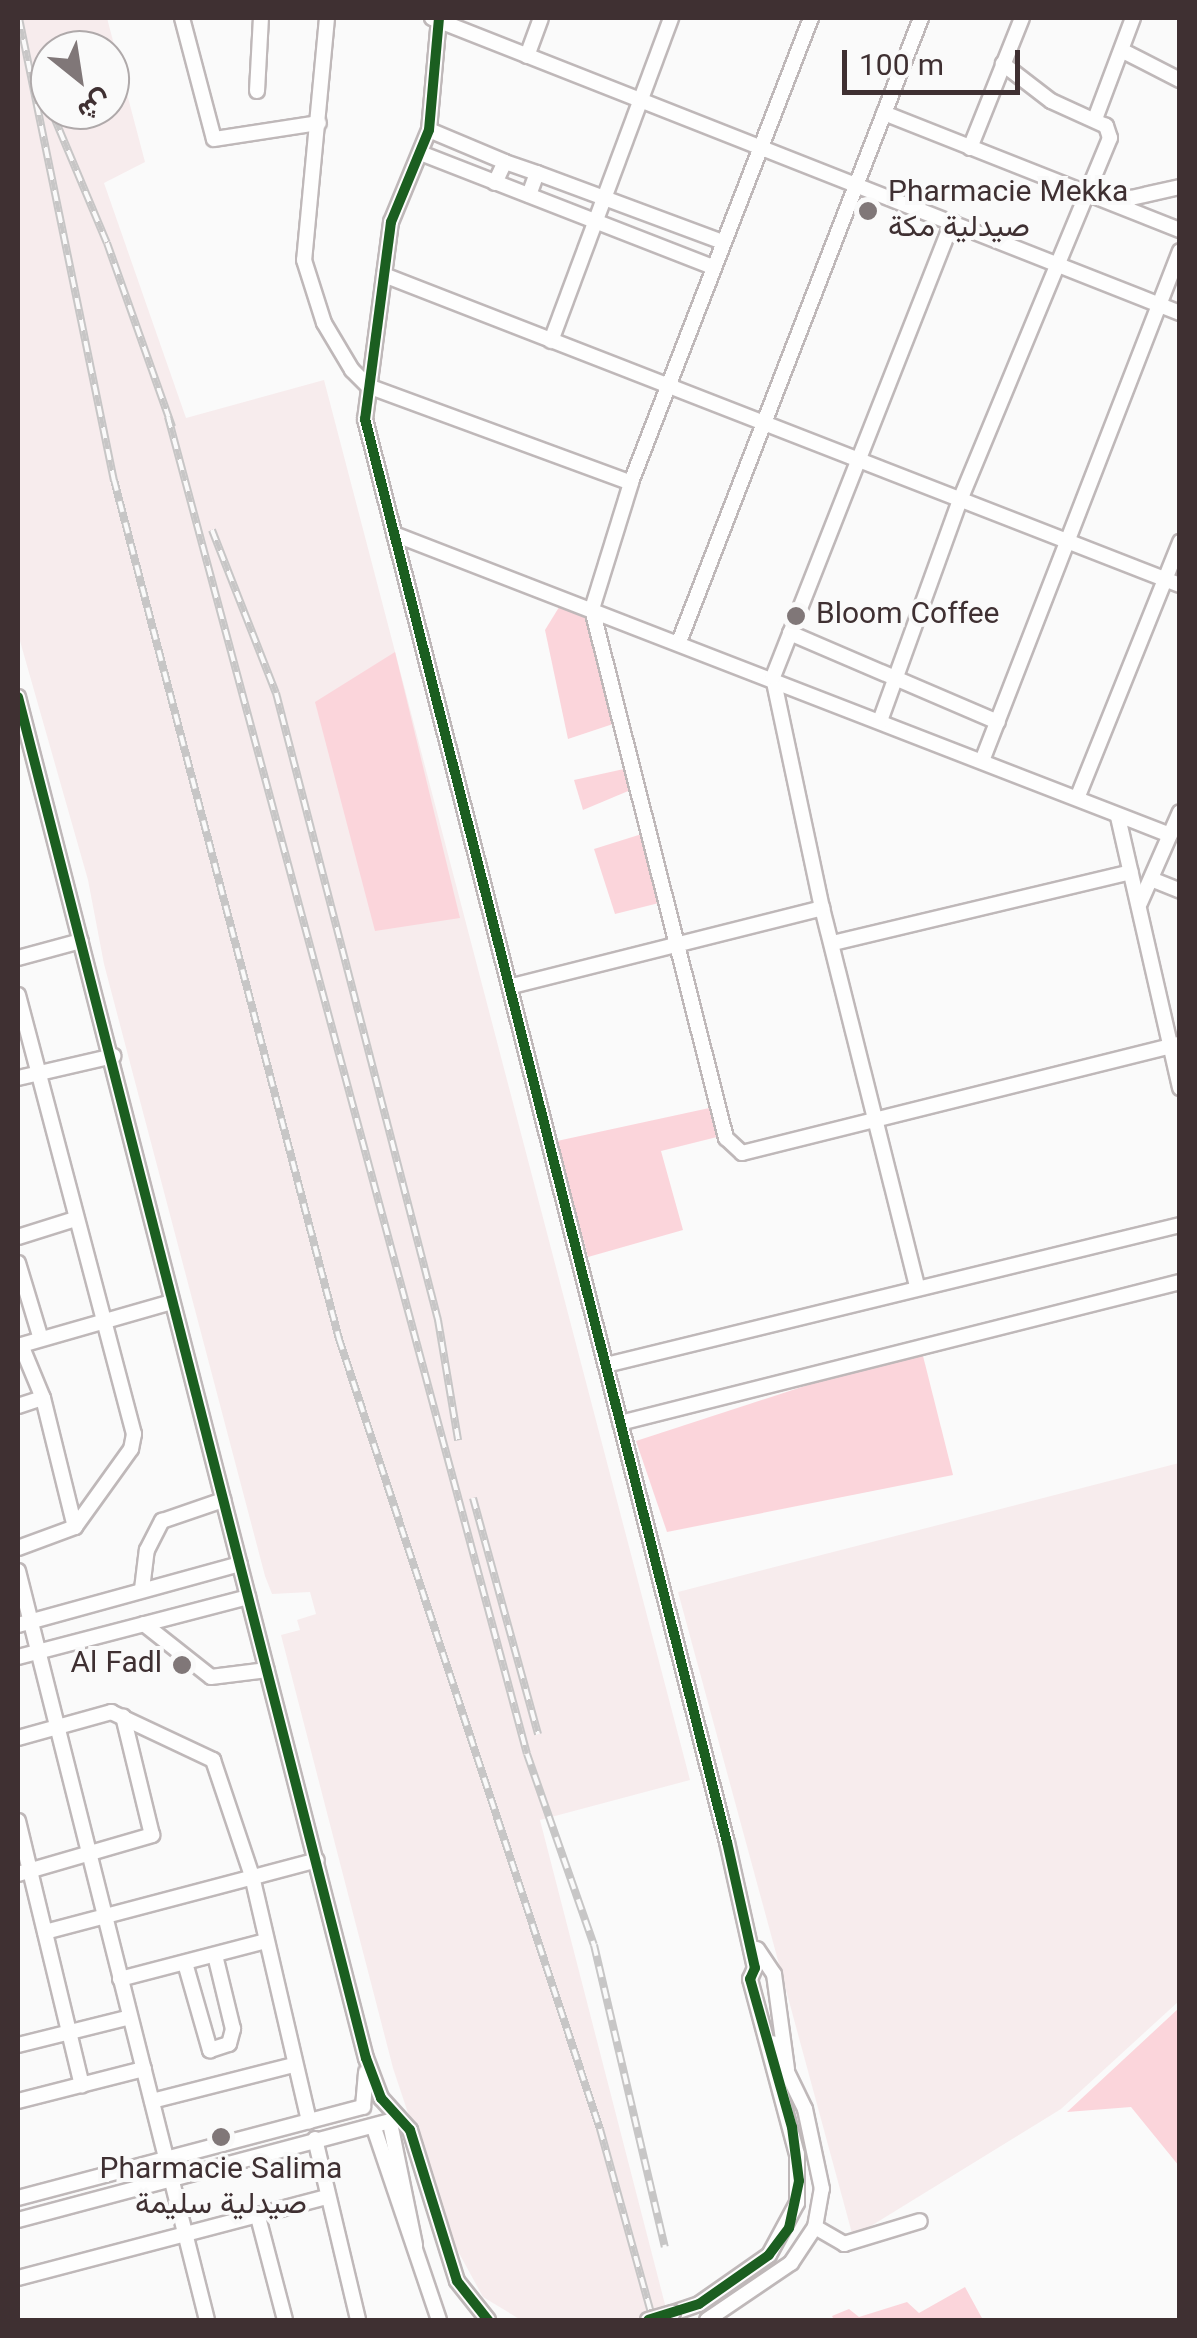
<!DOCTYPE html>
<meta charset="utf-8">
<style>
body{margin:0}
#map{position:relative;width:1197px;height:2338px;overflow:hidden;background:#fafafa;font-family:Georgia,Vazirmatn,serif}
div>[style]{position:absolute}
.built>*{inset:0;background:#f7eced}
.green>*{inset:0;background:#fbd5db}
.roads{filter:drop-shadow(2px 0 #bfb8b9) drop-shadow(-2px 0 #bfb8b9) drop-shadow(0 2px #bfb8b9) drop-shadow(0 -2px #bfb8b9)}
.minor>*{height:14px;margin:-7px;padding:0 7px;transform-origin:7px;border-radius:7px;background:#fefefe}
.rail>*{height:8px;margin-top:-4px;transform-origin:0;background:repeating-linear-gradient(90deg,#fafafa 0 11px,#c7c6c6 0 22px);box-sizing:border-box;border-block:2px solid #c7c6c6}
.bridges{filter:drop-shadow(2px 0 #bfb8b9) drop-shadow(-2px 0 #bfb8b9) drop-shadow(0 2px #bfb8b9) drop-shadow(0 -2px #bfb8b9)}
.minor-bridge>*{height:14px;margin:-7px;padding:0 7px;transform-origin:7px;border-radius:7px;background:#fefefe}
.cycleway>*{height:10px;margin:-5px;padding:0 5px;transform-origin:5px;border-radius:5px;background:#1b5e20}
.dots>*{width:28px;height:28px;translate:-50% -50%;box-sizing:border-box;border:5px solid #fafafa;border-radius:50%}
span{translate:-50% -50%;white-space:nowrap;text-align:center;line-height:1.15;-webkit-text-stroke:8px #fafafa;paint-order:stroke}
.poi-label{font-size:30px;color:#3f3032}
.left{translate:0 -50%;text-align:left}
.right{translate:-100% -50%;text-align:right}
.frame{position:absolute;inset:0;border:20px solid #3f3032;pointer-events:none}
.north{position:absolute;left:30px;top:30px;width:100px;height:100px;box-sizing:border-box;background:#fafafa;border:2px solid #afa9aa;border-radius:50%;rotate:150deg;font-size:28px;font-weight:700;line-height:40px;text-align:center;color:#3f3032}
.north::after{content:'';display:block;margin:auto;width:35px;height:45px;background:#807778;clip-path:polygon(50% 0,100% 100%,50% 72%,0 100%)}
.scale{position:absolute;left:842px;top:50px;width:178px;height:45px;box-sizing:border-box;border:5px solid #3f3032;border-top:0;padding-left:12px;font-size:30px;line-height:35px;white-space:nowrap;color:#3f3032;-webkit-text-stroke:8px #fafafa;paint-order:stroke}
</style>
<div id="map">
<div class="built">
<i style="clip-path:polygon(evenodd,18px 18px,107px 18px,145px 162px,104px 183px,186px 418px,324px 380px,690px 1780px,540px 1820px,669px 2320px,521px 2320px,483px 2297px,448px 2233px,393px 2068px,281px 1635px,300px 1630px,297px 1620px,316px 1614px,310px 1592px,272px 1594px,265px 1576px,104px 964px,88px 880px,18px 634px,18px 18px,50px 50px,110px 50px,110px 110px,50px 110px,50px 50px)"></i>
<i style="clip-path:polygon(1179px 1463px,1179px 2001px,1061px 2109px,853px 2237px,678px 1592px)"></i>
</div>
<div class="green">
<i style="clip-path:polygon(561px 604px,587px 614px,616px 723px,568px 739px,545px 630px)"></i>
<i style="clip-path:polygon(395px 652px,460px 918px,375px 931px,315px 702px)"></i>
<i style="clip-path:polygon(624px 769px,633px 789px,583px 810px,574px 780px)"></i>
<i style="clip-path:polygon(645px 833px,663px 902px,615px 914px,594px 849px)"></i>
<i style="clip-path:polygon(714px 1107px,721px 1136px,661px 1151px,683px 1230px,588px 1257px,557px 1141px)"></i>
<i style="clip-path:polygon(921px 1348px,953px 1475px,667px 1532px,636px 1441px)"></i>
<i style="clip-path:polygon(1179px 2008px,1179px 2166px,1131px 2107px,1067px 2112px)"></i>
<i style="clip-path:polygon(965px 2287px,983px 2320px,834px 2320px,832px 2316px,849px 2309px,859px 2317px,907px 2302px,919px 2313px)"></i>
</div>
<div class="roads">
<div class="minor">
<i style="left:182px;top:18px;width:125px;rotate:75.2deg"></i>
<i style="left:214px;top:139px;width:106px;rotate:-8.7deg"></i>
<i style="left:327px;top:18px;width:243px;rotate:95.4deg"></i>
<i style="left:304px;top:260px;width:66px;rotate:72.4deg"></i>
<i style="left:324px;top:323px;width:55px;rotate:59.2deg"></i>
<i style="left:352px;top:370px;width:23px;rotate:45deg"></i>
<i style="left:368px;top:386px;width:280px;rotate:20.2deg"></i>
<i style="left:432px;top:18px;width:804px;rotate:21.52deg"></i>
<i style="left:439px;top:18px;width:112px;rotate:95.1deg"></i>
<i style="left:429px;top:130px;width:100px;rotate:112.4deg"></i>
<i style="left:391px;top:222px;width:199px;rotate:97.5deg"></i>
<i style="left:365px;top:419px;width:1468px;rotate:75.73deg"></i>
<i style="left:727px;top:1842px;width:129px;rotate:77.5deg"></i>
<i style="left:755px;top:1968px;width:12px;rotate:114deg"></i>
<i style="left:750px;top:1979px;width:181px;rotate:75deg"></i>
<i style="left:797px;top:2154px;width:49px;rotate:90deg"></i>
<i style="left:797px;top:2203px;width:59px;rotate:118.3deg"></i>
<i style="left:769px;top:2255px;width:85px;rotate:145deg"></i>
<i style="left:699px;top:2304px;width:28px;rotate:161deg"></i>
<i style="left:811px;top:18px;width:499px;rotate:111.2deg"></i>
<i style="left:631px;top:483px;width:132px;rotate:107.2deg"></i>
<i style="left:592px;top:609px;width:546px;rotate:75.79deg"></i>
<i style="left:726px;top:1138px;width:22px;rotate:43deg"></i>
<i style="left:742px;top:1153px;width:451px;rotate:-14deg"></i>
<i style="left:1125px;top:52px;width:62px;rotate:27deg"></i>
<i style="left:527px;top:56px;width:40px;rotate:-69.8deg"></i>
<i style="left:257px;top:91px;width:73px;rotate:-86.9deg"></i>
<i style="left:884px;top:113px;width:318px;rotate:21.6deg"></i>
<i style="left:1095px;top:119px;width:108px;rotate:-69.4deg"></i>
<i style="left:429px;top:130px;width:82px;rotate:22.8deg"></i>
<i style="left:970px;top:148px;width:140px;rotate:-68.2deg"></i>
<i style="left:423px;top:154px;width:311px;rotate:21.3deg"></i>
<i style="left:495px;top:183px;width:23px;rotate:-65deg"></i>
<i style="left:505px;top:162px;width:34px;rotate:19deg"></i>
<i style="left:529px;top:195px;width:23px;rotate:-70deg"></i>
<i style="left:537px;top:173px;width:198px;rotate:20.4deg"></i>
<i style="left:1124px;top:206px;width:11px;rotate:-49deg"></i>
<i style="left:1131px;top:198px;width:50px;rotate:-12.7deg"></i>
<i style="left:384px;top:275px;width:854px;rotate:21.28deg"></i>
<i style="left:551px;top:341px;width:345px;rotate:-69.6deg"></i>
<i style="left:394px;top:534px;width:832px;rotate:21.2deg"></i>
<i style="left:790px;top:633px;width:226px;rotate:23.2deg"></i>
<i style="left:679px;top:642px;width:669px;rotate:-68.8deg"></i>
<i style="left:18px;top:697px;width:1405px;rotate:75.66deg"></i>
<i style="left:366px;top:2058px;width:43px;rotate:69.4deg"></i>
<i style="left:381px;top:2098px;width:43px;rotate:47.8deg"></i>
<i style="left:410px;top:2130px;width:158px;rotate:72.7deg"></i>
<i style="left:457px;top:2281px;width:50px;rotate:51.5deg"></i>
<i style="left:880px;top:721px;width:235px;rotate:-70.1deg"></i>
<i style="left:960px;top:500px;width:392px;rotate:-67.5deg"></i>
<i style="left:1110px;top:138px;width:13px;rotate:-108deg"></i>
<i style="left:1106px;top:126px;width:60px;rotate:-155.6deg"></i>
<i style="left:1051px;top:101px;width:61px;rotate:-142.4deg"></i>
<i style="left:982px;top:761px;width:547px;rotate:-68.78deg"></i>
<i style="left:1078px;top:796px;width:274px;rotate:-68.1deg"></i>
<i style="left:1118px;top:817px;width:278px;rotate:77.1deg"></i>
<i style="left:1151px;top:879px;width:31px;rotate:22deg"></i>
<i style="left:1140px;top:903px;width:99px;rotate:-66.3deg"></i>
<i style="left:833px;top:943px;width:306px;rotate:-13.4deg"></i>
<i style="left:18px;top:958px;width:65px;rotate:-15.1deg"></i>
<i style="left:512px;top:986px;width:320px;rotate:-14.1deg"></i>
<i style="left:18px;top:995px;width:454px;rotate:75.2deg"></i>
<i style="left:134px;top:1434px;width:15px;rotate:101deg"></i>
<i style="left:131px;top:1449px;width:96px;rotate:125.7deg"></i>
<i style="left:75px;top:1527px;width:61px;rotate:159.8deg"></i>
<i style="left:18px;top:1078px;width:98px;rotate:-13deg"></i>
<i style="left:18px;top:1237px;width:60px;rotate:-17.5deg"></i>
<i style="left:18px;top:1263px;width:79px;rotate:73.2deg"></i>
<i style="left:917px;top:1286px;width:390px;rotate:-104.1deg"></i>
<i style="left:822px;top:908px;width:236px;rotate:-102deg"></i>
<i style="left:773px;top:677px;width:489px;rotate:-68.5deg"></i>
<i style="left:21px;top:1345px;width:57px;rotate:67.5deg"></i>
<i style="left:43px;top:1398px;width:133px;rotate:76.1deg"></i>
<i style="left:18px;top:1346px;width:159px;rotate:-16deg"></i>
<i style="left:606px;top:1365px;width:591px;rotate:-13.71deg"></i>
<i style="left:18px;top:1406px;width:26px;rotate:-18deg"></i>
<i style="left:620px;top:1423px;width:577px;rotate:-14.13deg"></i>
<i style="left:18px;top:1571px;width:772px;rotate:75.84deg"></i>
<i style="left:142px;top:1589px;width:39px;rotate:-83deg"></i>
<i style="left:147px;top:1550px;width:33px;rotate:-63deg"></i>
<i style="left:162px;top:1521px;width:65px;rotate:-19deg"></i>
<i style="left:144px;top:1624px;width:85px;rotate:38.3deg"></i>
<i style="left:211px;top:1677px;width:56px;rotate:-7.1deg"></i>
<i style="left:18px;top:1625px;width:230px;rotate:-15.4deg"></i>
<i style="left:18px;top:1657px;width:238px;rotate:-14.6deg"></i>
<i style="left:18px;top:1738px;width:97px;rotate:-15.6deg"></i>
<i style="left:111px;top:1712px;width:113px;rotate:25.2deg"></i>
<i style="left:213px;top:1760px;width:122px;rotate:71.4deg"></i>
<i style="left:252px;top:1876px;width:252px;rotate:76.9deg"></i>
<i style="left:18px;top:1821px;width:272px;rotate:76.4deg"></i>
<i style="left:18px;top:1874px;width:140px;rotate:-16.2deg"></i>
<i style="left:152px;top:1835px;width:122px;rotate:-103.7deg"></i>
<i style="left:45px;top:1932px;width:281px;rotate:-14.8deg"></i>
<i style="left:757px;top:1949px;width:30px;rotate:56deg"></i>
<i style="left:774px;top:1974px;width:96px;rotate:82.2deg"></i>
<i style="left:185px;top:1963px;width:91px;rotate:74deg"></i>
<i style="left:210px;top:2050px;width:20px;rotate:-18deg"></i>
<i style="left:229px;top:2044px;width:16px;rotate:-75deg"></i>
<i style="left:233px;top:2029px;width:76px;rotate:-103.7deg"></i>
<i style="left:120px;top:1979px;width:151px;rotate:-14.6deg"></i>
<i style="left:18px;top:2045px;width:115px;rotate:-14deg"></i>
<i style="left:18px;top:2101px;width:130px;rotate:-14.3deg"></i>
<i style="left:152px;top:2101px;width:146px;rotate:-14.3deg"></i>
<i style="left:390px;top:2123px;width:125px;rotate:78.4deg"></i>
<i style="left:374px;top:2128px;width:203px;rotate:71.3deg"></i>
<i style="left:315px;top:2139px;width:186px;rotate:76.6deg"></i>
<i style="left:18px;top:2198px;width:357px;rotate:-14.8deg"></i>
<i style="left:363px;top:2107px;width:35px;rotate:-85deg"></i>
<i style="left:258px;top:2217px;width:106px;rotate:75.3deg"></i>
<i style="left:18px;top:2220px;width:386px;rotate:-14.9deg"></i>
<i style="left:815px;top:2227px;width:34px;rotate:30deg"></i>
<i style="left:844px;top:2244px;width:79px;rotate:-16.8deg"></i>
<i style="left:18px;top:2278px;width:319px;rotate:-14.7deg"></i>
<i style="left:707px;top:2320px;width:102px;rotate:-34.2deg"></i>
<i style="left:791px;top:2263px;width:43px;rotate:-56.3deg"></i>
<i style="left:815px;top:2227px;width:39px;rotate:-80deg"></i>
<i style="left:822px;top:2189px;width:82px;rotate:-102deg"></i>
<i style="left:805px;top:2109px;width:73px;rotate:-115.9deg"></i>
</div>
</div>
<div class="rail">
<i style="left:19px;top:18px;width:472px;rotate:78.4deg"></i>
<i style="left:114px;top:480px;width:888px;rotate:75.32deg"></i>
<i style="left:339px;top:1339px;width:832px;rotate:71.72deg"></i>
<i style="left:600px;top:2129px;width:198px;rotate:74.5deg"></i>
<i style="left:51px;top:110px;width:144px;rotate:67.2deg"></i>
<i style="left:107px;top:243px;width:195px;rotate:70.5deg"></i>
<i style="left:168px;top:417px;width:1384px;rotate:74.97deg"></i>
<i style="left:527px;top:1754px;width:202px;rotate:70.7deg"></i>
<i style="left:594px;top:1945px;width:310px;rotate:76.8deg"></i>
<i style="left:212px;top:530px;width:175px;rotate:68.6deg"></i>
<i style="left:276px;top:693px;width:648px;rotate:75.51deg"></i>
<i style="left:438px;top:1320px;width:122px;rotate:80.5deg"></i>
<i style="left:473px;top:1498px;width:245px;rotate:74.6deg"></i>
</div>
<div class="bridges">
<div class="minor-bridge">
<i style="left:648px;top:2320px;width:26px;rotate:-16deg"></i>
</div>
</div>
<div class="cycleway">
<i style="left:439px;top:18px;width:112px;rotate:95.1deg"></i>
<i style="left:429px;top:130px;width:100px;rotate:112.4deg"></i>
<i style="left:391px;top:222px;width:199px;rotate:97.5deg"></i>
<i style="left:365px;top:419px;width:1468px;rotate:75.73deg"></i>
<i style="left:727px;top:1842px;width:129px;rotate:77.5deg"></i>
<i style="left:755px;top:1968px;width:12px;rotate:114deg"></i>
<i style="left:750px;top:1979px;width:154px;rotate:74.2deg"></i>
<i style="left:792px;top:2127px;width:54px;rotate:82.6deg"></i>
<i style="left:799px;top:2181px;width:48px;rotate:102deg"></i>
<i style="left:789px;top:2228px;width:34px;rotate:127deg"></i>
<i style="left:769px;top:2255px;width:85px;rotate:145deg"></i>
<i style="left:699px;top:2304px;width:53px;rotate:162.6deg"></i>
<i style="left:18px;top:697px;width:1405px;rotate:75.66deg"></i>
<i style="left:366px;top:2058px;width:43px;rotate:69.4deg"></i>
<i style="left:381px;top:2098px;width:43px;rotate:47.8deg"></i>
<i style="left:410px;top:2130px;width:158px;rotate:72.7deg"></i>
<i style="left:457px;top:2281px;width:50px;rotate:51.5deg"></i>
</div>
<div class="dots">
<i style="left:868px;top:211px;background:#807778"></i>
<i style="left:796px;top:616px;background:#807778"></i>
<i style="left:182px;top:1665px;background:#807778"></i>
<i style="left:221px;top:2137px;background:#807778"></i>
</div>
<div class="poi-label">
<span class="left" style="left:888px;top:211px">Pharmacie Mekka<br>صيدلية مكة</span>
<span class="left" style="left:816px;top:616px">Bloom Coffee</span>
<span class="right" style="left:162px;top:1665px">Al Fadl</span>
<span style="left:221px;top:2188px">Pharmacie Salima<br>صيدلية سليمة</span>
</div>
<div class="frame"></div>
<div class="north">ش</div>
<div class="scale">100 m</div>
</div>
